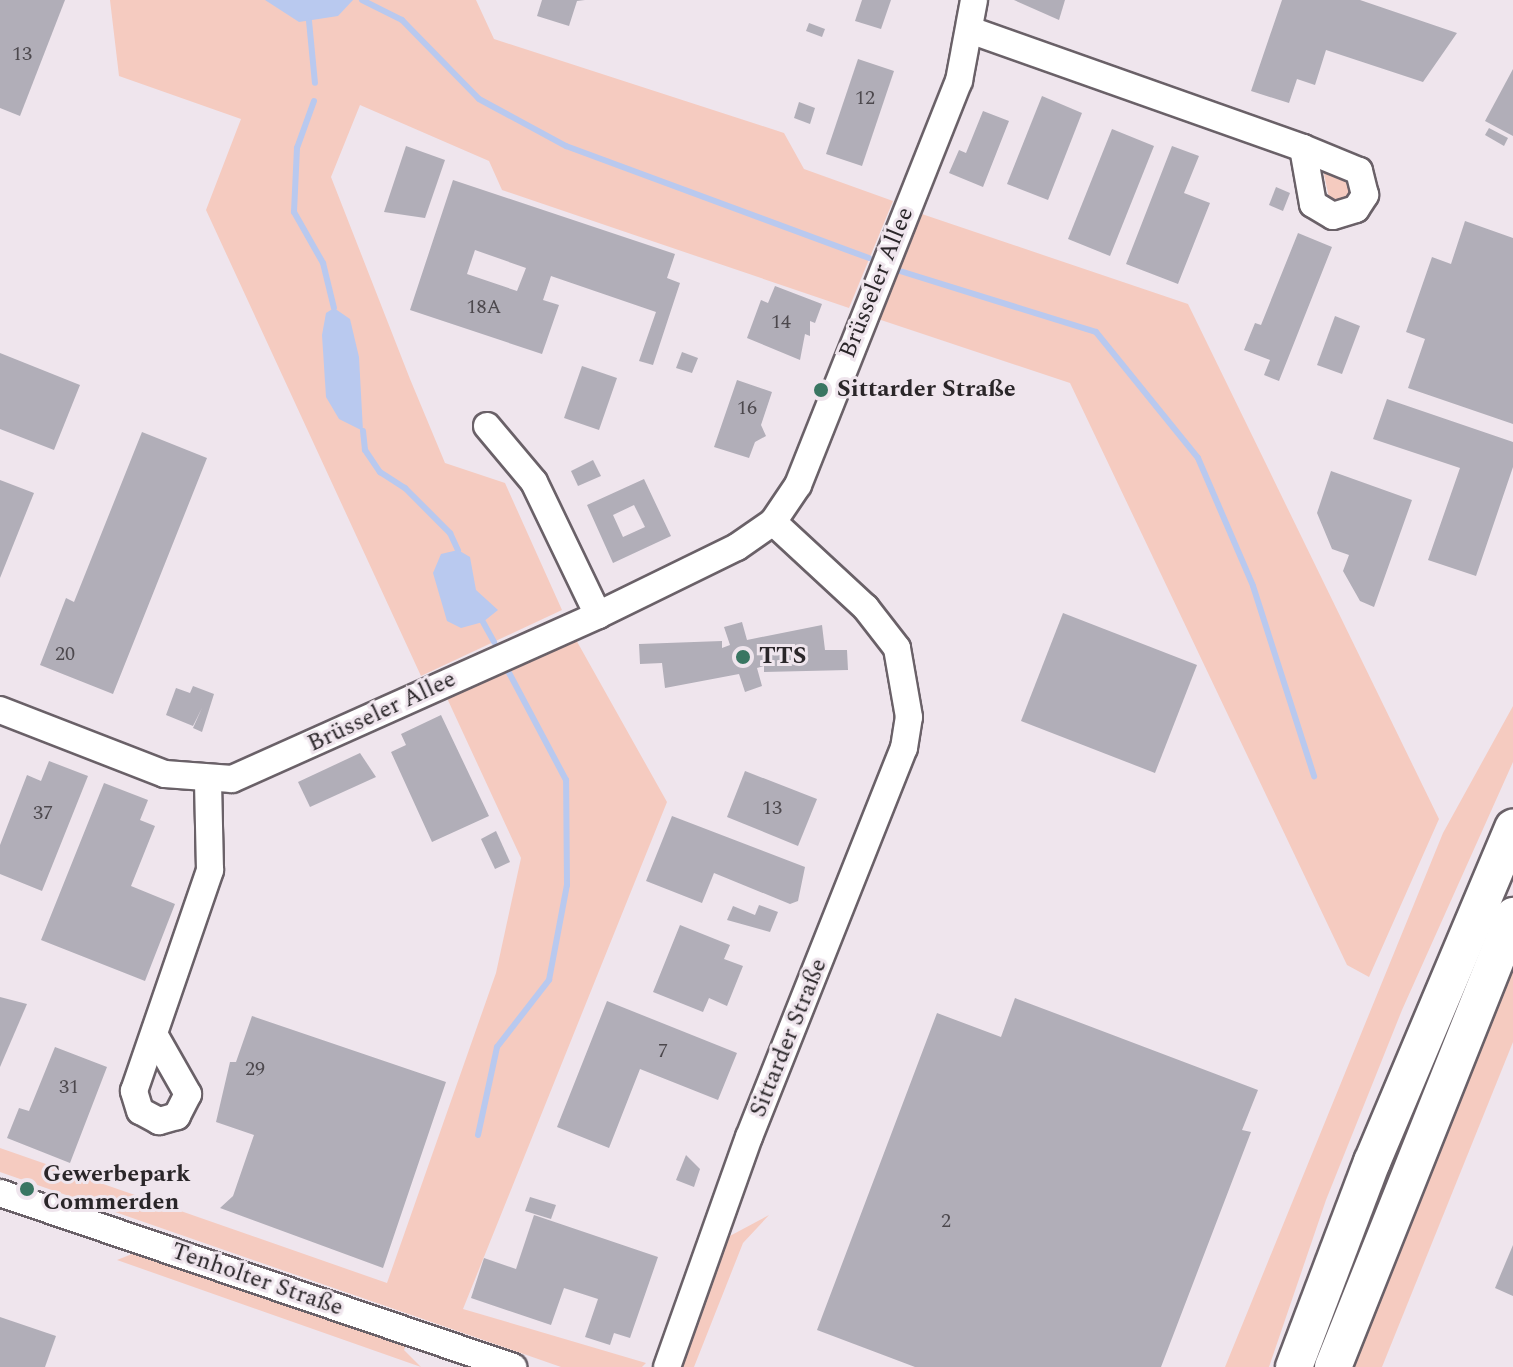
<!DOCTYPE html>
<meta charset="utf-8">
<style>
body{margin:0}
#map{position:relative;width:1513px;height:1367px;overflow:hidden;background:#efe5ed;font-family:Spectral,serif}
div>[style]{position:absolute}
.green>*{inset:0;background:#f5cbc0}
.water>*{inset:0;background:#b9c9ef}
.stream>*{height:6px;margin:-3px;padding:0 3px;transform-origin:3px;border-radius:3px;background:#b9c9ef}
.building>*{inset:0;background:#b1aeb8}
.roads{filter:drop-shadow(2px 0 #6a6168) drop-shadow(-2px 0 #6a6168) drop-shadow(0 2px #6a6168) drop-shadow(0 -2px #6a6168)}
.minor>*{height:26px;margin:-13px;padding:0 13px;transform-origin:13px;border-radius:13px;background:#fff}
.highway>*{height:36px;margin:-18px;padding:0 18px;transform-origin:18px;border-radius:18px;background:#fff}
.dots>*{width:22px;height:22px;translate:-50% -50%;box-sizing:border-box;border:4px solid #efe5ed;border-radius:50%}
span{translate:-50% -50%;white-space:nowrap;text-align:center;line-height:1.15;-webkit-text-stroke:6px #efe5ed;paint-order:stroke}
.number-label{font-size:20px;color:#4c484d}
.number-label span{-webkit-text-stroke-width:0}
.street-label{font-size:24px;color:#2a2629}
.poi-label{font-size:24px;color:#2a2629;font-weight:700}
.left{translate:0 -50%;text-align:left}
</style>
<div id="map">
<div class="green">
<i style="clip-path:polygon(110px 0,476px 0,494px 39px,784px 133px,804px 169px,893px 201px,849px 308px,502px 190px,489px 161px,360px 105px,331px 177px,410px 379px,445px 463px,505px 483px,562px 610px,421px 676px,206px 210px,241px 119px,119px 76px)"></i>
<i style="clip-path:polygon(1323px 169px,1347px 175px,1352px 196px,1339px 203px,1329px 198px)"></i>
<i style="clip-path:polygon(910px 210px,1188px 304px,1439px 819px,1369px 977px,1347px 965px,1070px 383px,869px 316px)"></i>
<i style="clip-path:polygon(575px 638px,667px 802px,463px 1309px,646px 1363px,642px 1367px,561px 1367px,0 1172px,0 1148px,387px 1283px,496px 973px,521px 858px,446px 696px)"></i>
<i style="clip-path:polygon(1513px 706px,1513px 762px,1402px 1010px,1326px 1200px,1269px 1367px,1225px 1367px,1443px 833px)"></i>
<i style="clip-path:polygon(1513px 962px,1513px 1042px,1382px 1367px,1351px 1367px)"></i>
<i style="clip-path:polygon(769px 1215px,743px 1243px,694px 1367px,681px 1367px,728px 1237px)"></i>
<i style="clip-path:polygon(142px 1250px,407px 1342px,404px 1350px,421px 1367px,117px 1260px)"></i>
</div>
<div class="water">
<i style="clip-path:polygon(265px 0,353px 0,338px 16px,299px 22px)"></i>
<i style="clip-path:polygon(334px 308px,350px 319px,359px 357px,363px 431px,339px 419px,326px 397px,322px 335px,326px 313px)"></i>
<i style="clip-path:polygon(458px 550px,470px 557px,476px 590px,498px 610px,483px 622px,461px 628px,447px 621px,433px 573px,441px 554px)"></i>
</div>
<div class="stream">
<i style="left:362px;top:0;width:45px;rotate:26.6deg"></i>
<i style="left:402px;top:20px;width:110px;rotate:45.7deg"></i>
<i style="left:479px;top:99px;width:99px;rotate:28.4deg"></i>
<i style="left:566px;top:146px;width:323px;rotate:20.3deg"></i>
<i style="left:309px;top:21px;width:62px;rotate:84.5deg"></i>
<i style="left:314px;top:101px;width:50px;rotate:109.9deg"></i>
<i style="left:297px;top:148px;width:64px;rotate:92.7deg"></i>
<i style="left:294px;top:212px;width:59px;rotate:60.4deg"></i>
<i style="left:323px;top:263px;width:46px;rotate:76.3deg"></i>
<i style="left:900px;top:271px;width:205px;rotate:17.3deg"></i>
<i style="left:1096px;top:332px;width:162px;rotate:51deg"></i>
<i style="left:1198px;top:458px;width:139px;rotate:66.7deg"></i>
<i style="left:1253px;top:586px;width:200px;rotate:72.2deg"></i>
<i style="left:363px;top:431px;width:19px;rotate:84deg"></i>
<i style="left:365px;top:450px;width:27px;rotate:56deg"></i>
<i style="left:380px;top:472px;width:30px;rotate:33deg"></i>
<i style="left:405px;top:488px;width:64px;rotate:45deg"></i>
<i style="left:450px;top:533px;width:19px;rotate:65deg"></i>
<i style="left:483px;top:622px;width:23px;rotate:61deg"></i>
<i style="left:478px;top:1135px;width:90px;rotate:-77.8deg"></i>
<i style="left:497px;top:1047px;width:85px;rotate:-52.2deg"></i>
<i style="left:549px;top:980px;width:97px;rotate:-79.3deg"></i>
<i style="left:567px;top:885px;width:105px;rotate:-90.5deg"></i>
<i style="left:566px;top:780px;width:126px;rotate:-118deg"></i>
</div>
<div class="building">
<i style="clip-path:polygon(0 0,65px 0,20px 116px,0 108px)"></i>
<i style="clip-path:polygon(542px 0,585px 0,577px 1px,569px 26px,537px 16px)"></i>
<i style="clip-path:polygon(862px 0,891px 0,881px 29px,855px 21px)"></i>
<i style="clip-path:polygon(1014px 0,1065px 0,1059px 20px)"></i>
<i style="clip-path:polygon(1282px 0,1360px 0,1457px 33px,1423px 82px,1326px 50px,1315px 85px,1297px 79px,1289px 103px,1251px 91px)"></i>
<i style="clip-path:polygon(809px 23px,825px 29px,822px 37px,806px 31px)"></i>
<i style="clip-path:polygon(858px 59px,894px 71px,862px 166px,826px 154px)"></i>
<i style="clip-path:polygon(1513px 69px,1513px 136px,1485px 121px)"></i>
<i style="clip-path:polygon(1042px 96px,1082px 113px,1048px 200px,1007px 184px)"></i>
<i style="clip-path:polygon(799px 102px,815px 108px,810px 124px,794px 118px)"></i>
<i style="clip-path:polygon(983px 111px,1009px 121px,983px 187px,949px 173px,959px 150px,966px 153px)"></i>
<i style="clip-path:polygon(1489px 128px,1508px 138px,1504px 146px,1485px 135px)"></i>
<i style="clip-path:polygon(1112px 129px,1154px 146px,1110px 256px,1068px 239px)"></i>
<i style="clip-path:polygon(406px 146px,445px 160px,425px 218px,384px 212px)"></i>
<i style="clip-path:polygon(1172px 146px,1199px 156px,1184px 193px,1210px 203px,1178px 284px,1126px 264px)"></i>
<i style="clip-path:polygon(evenodd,453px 180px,675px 254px,667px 278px,680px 283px,653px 365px,639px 361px,656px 312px,551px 276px,543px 300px,559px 305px,542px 354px,410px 310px,453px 180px,475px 250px,526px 268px,517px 291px,467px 274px,475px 250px)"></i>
<i style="clip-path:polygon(1276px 187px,1290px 193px,1283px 211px,1269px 205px)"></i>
<i style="clip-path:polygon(1465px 221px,1513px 238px,1513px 424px,1408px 388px,1425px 339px,1406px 332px,1432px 257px,1451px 264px)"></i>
<i style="clip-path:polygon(1298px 233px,1332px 247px,1279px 381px,1264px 375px,1270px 360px,1244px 350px,1255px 323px,1261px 325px)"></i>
<i style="clip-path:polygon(775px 286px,822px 304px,815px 323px,810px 321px,810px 336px,805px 334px,800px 360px,747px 338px,761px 300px,768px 303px)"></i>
<i style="clip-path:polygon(1335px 316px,1360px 326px,1342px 374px,1317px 365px)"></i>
<i style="clip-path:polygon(682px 352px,698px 358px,692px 373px,676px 368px)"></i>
<i style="clip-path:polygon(0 353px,80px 385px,54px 450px,0 429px)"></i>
<i style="clip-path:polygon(582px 366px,617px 378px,599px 430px,564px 418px)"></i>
<i style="clip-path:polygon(737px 380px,772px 392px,761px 425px,766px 436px,755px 442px,749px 458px,714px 447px)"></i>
<i style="clip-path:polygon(1387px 399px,1513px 442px,1513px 467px,1476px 576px,1428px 560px,1460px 468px,1373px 439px)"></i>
<i style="clip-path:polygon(142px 432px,207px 458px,113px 694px,40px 665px,66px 598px,74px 602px)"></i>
<i style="clip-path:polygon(593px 460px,601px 476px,578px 486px,571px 471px)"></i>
<i style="clip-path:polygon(1331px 471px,1412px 500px,1374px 607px,1360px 601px,1343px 571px,1349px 555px,1332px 549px,1317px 513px)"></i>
<i style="clip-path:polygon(evenodd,644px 479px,671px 536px,613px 563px,587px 505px,644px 479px,634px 505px,645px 527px,623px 537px,613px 515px,634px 505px)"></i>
<i style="clip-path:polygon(0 480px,34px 493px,0 578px)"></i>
<i style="clip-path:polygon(1063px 613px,1197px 665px,1155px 773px,1021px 721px)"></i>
<i style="clip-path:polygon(742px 622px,747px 640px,822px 625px,825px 650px,847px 650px,848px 670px,764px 672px,764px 666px,757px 668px,762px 686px,745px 692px,739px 674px,665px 688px,662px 663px,640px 664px,639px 644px,722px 641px,722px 648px,730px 645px,724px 627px)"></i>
<i style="clip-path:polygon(193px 686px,214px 694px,202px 732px,193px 728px,202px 708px,193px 726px,166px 715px,176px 688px,190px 693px)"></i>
<i style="clip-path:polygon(441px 715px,489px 816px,432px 842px,391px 752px,406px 745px,401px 734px)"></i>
<i style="clip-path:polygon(360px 753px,376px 777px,310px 807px,298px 782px)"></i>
<i style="clip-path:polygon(49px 761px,88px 776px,42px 891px,0 874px,0 845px,27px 775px,41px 781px)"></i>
<i style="clip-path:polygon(745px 771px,817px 799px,798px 846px,727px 817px)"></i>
<i style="clip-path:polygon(104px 783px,148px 800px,140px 820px,155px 826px,131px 886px,175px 904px,145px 981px,41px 940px)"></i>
<i style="clip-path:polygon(672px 816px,805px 867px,798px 901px,790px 904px,714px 873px,702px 903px,646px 881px)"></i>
<i style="clip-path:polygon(496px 831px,510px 862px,495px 869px,481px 839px)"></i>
<i style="clip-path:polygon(759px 905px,778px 912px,770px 932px,727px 920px,733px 906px,755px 915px)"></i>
<i style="clip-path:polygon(680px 925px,730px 945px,724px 959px,743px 966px,727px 1006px,709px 998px,703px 1012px,653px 992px)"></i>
<i style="clip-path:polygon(0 997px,27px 1004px,0 1067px)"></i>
<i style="clip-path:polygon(1015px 998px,1258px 1090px,1242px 1130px,1251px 1132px,1161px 1367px,915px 1367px,817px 1330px,937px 1013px,1001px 1037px)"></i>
<i style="clip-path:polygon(607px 1001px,737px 1053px,718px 1100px,640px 1069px,609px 1148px,557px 1127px)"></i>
<i style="clip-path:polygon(252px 1016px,446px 1082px,383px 1268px,220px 1208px,233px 1196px,254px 1135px,216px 1122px,230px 1062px,236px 1062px)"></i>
<i style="clip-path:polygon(55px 1047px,107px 1067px,70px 1163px,7px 1138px,19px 1108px,29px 1111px)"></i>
<i style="clip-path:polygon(686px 1155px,700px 1169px,694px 1187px,676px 1180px)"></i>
<i style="clip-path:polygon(530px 1197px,556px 1205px,551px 1219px,525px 1211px)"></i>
<i style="clip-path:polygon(534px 1215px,658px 1257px,630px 1338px,614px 1333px,610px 1345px,585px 1337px,598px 1299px,564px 1288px,551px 1325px,471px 1298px,484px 1258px,516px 1269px)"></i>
<i style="clip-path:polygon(1513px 1245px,1513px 1296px,1495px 1288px)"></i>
<i style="clip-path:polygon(0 1317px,56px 1336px,45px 1367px,0 1367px)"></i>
</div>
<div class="roads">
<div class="minor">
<i style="left:973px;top:31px;width:350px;rotate:19.5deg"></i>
<i style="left:1303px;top:148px;width:57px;rotate:79.9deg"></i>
<i style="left:1313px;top:204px;width:23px;rotate:31deg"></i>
<i style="left:1333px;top:216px;width:24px;rotate:-17deg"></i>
<i style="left:1356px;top:209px;width:17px;rotate:-57deg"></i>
<i style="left:1365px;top:195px;width:25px;rotate:-104deg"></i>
<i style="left:1359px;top:171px;width:61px;rotate:-157.7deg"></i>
<i style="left:487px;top:426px;width:73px;rotate:50deg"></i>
<i style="left:534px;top:482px;width:148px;rotate:64.3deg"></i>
<i style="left:0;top:710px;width:177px;rotate:21.2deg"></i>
<i style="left:165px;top:774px;width:67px;rotate:4.3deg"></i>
<i style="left:232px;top:779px;width:401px;rotate:-24.1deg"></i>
<i style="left:598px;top:615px;width:155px;rotate:-26.1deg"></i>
<i style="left:737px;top:547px;width:44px;rotate:-34.8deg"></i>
<i style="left:773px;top:522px;width:45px;rotate:-56deg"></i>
<i style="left:798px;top:485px;width:435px;rotate:-68.3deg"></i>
<i style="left:959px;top:81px;width:82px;rotate:-79.5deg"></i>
<i style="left:155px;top:1036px;width:67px;rotate:60.4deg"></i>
<i style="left:188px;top:1094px;width:25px;rotate:117deg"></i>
<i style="left:177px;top:1116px;width:19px;rotate:164deg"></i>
<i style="left:159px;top:1121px;width:21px;rotate:-152deg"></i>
<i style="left:140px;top:1111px;width:21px;rotate:-107deg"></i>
<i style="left:134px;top:1091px;width:234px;rotate:-71deg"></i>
<i style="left:210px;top:870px;width:89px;rotate:-91.3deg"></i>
<i style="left:0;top:1193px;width:542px;rotate:18.74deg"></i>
<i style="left:667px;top:1367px;width:244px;rotate:-70.4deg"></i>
<i style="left:749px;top:1137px;width:419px;rotate:-68.3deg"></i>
<i style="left:904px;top:748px;width:31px;rotate:-81deg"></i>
<i style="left:909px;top:717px;width:70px;rotate:-99.9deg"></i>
<i style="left:897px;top:648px;width:51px;rotate:-127.8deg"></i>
<i style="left:866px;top:608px;width:127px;rotate:-137.2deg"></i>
</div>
<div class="highway">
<i style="left:1294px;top:1367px;width:219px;rotate:-69.2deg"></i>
<i style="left:1372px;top:1162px;width:363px;rotate:-67.1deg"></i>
<i style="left:1333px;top:1367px;width:486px;rotate:-68.2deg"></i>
</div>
</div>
<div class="dots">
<i style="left:821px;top:390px;background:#397662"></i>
<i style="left:743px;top:657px;background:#397662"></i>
<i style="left:27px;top:1189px;background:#397662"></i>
</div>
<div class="number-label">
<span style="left:22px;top:54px">13</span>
<span style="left:865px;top:98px">12</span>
<span style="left:484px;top:307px">18A</span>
<span style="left:781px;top:322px">14</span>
<span style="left:747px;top:408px">16</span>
<span style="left:65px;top:654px">20</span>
<span style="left:772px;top:808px">13</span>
<span style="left:43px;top:813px">37</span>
<span style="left:663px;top:1051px">7</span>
<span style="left:255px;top:1069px">29</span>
<span style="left:69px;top:1087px">31</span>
<span style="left:946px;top:1221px">2</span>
</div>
<div class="street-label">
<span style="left:877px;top:283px;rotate:-68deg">Brüsseler Allee</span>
<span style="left:382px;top:712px;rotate:-25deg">Brüsseler Allee</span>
<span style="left:789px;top:1038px;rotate:-68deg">Sittarder Straße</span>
<span style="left:257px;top:1280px;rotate:19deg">Tenholter Straße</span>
</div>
<div class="poi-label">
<span class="left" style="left:837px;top:390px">Sittarder Straße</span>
<span class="left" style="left:759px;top:657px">TTS</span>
<span class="left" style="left:43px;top:1189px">Gewerbepark<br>Commerden</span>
</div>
</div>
